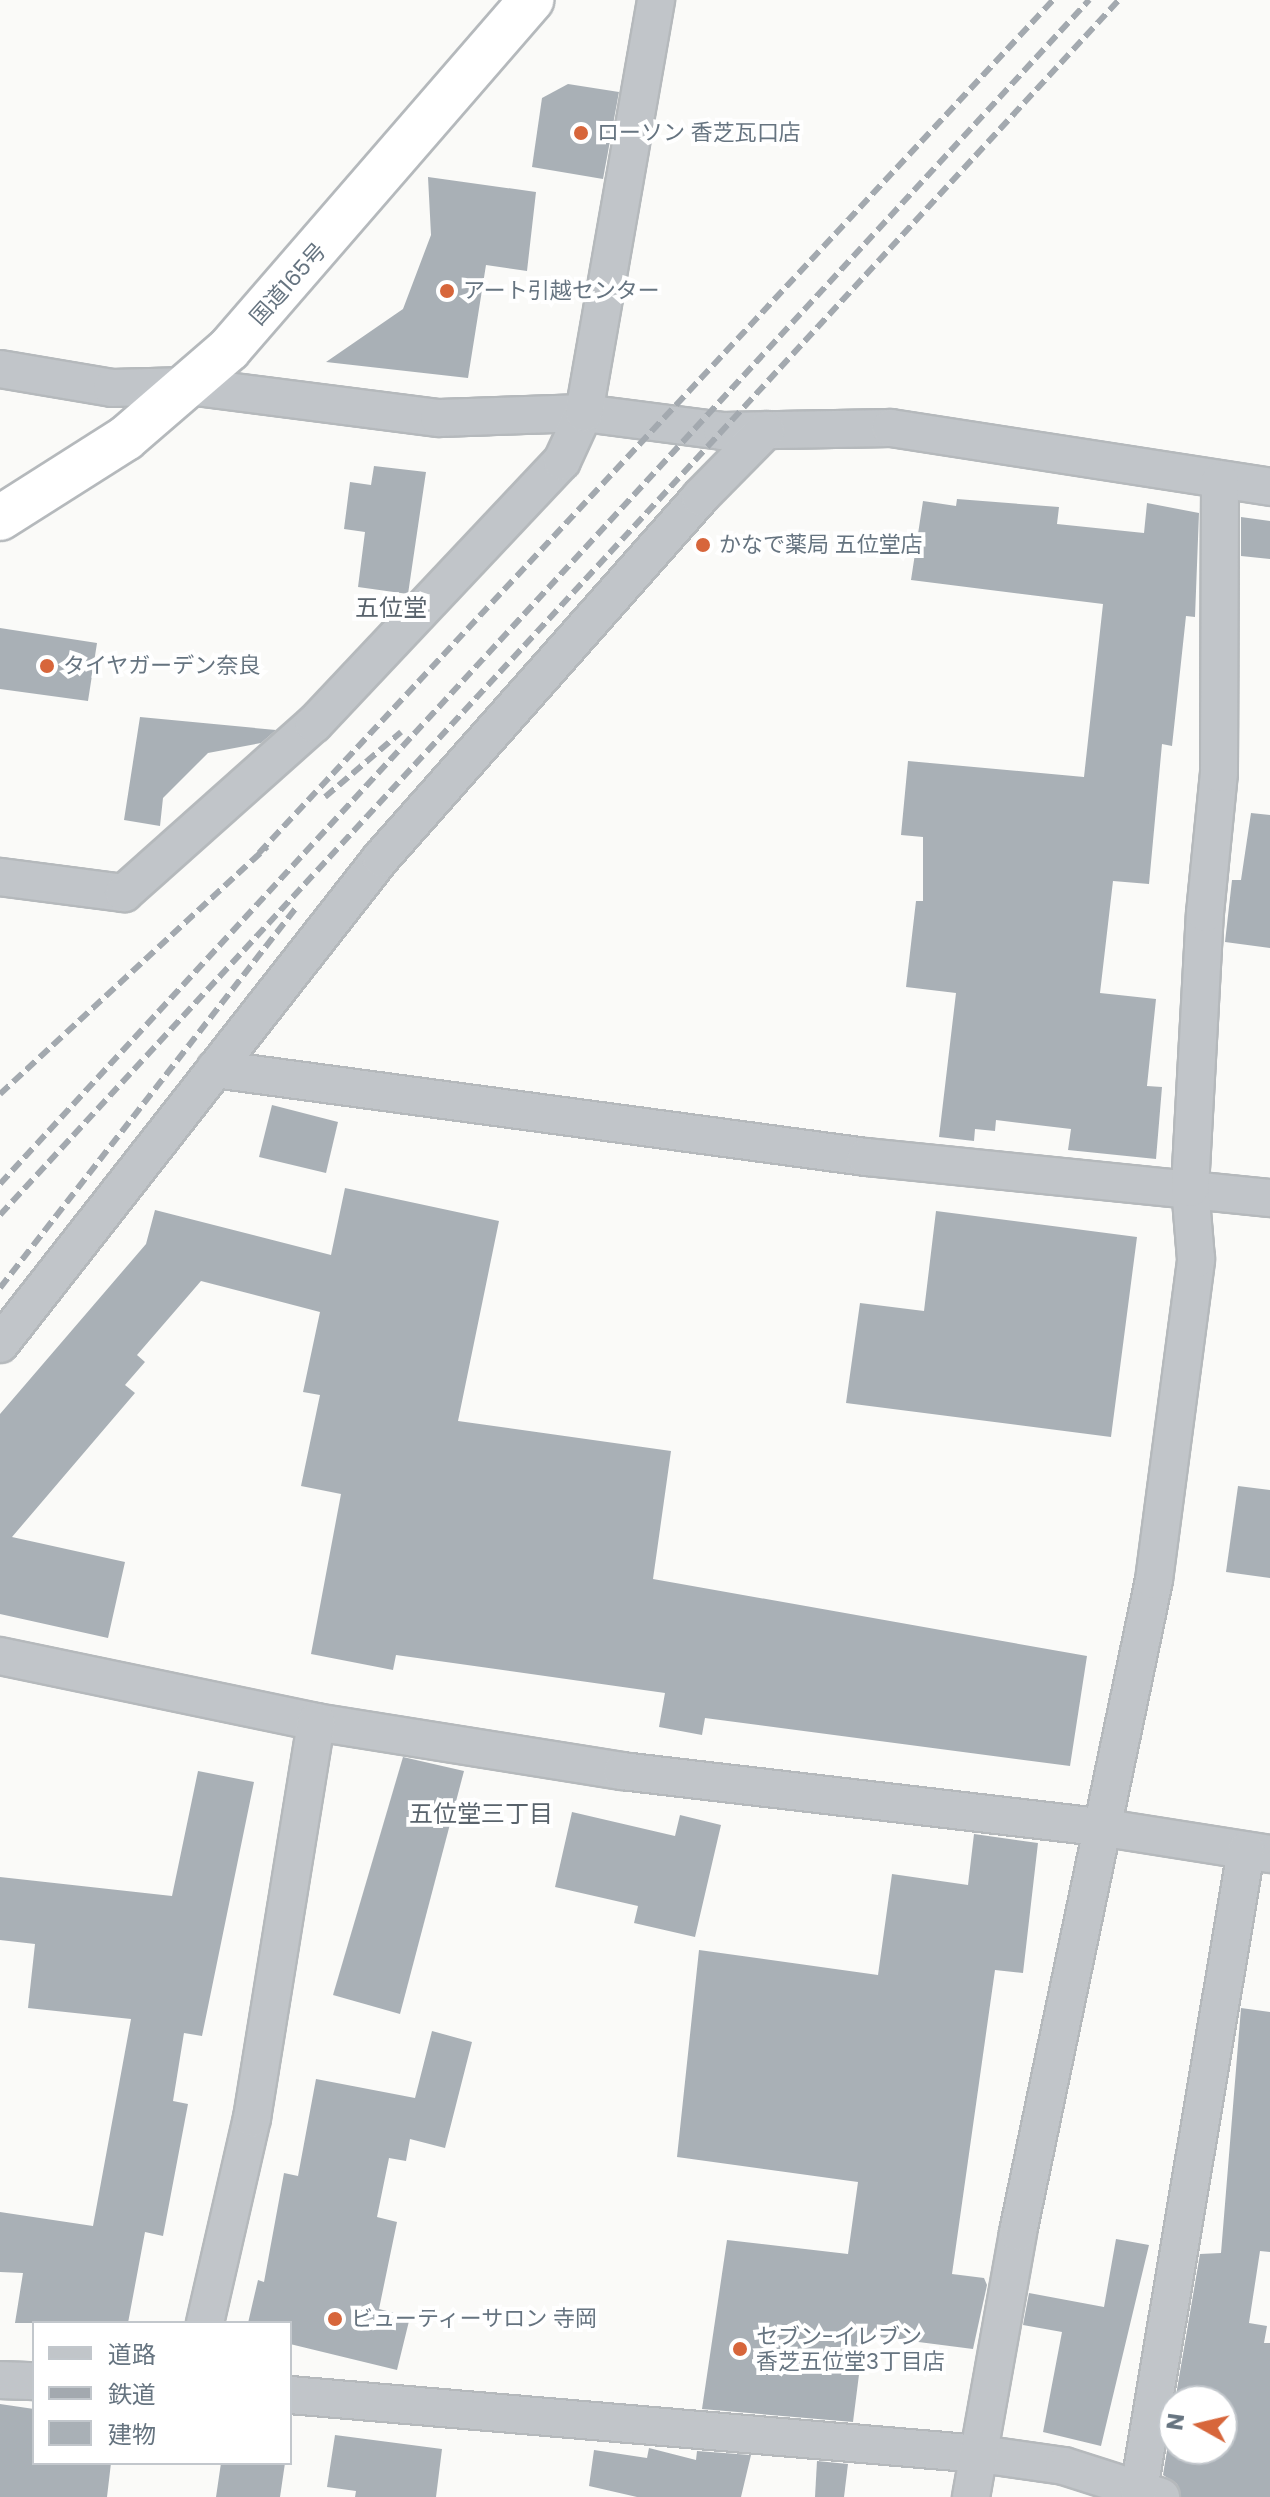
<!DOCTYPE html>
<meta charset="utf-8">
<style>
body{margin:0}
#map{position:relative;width:1270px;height:2497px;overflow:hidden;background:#fafaf8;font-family:Poppins,"Noto Sans JP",sans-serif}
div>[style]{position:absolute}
.building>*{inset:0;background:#a9b0b6}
.roads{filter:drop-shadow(2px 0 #b5b9bc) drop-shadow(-2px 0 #b5b9bc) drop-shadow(0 2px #b5b9bc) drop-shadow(0 -2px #b5b9bc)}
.minor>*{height:36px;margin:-18px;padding:0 18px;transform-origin:18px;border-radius:18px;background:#c1c5c9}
.trunk>*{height:44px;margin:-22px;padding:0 22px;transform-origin:22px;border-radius:22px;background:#fff}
.rail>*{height:6px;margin-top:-3px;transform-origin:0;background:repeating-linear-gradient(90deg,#a3a9af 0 12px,transparent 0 18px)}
.dots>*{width:22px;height:22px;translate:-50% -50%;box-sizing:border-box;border:4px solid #fff;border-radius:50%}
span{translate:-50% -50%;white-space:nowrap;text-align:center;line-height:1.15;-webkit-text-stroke:8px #fff;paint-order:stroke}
.poi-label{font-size:22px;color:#667480}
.left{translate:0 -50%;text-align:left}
.street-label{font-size:22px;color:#667480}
.neighbourhood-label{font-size:24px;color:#59636c}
.legend{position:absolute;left:32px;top:2321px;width:260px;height:144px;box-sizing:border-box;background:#fff;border:2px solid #c2c7cc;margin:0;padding:10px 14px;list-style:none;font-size:24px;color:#667480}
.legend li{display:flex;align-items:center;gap:16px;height:40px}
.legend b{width:40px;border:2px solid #c2c7cc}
.north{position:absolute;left:1158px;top:2385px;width:80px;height:80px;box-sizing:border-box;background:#fff;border:2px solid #c2c7cc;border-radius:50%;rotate:278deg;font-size:22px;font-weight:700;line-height:32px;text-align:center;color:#667480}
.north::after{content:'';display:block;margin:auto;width:28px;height:36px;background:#d7663b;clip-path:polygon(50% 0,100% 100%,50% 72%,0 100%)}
</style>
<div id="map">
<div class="building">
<i style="clip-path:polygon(568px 84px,619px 92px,603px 179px,532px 167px,542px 98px)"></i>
<i style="clip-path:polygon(428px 177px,536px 192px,527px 271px,486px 265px,468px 378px,326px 362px,403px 309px,431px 235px)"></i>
<i style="clip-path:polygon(374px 466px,426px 472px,408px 594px,358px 587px,365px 532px,344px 529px,350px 482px,371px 485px)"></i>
<i style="clip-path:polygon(957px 499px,1059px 507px,1057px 524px,1144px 533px,1147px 503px,1199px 513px,1195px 617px,1186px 616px,1172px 746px,1162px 744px,1149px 884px,1113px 881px,1100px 993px,1156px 999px,1147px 1086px,1162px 1087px,1156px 1159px,1068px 1150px,1071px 1129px,996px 1120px,995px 1131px,975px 1129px,974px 1141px,939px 1137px,956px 993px,906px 987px,916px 901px,923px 901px,923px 837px,901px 835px,908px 761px,1084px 777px,1103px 604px,911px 580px,923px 501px,956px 506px)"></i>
<i style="clip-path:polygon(1241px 517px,1270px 521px,1270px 559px,1241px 556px)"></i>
<i style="clip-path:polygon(0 628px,97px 643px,88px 701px,0 689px)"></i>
<i style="clip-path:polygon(140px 717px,276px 730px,261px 743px,208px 753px,163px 798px,160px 826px,124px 820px)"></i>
<i style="clip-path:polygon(1251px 813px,1270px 815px,1270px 948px,1225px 942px,1232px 880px,1241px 880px)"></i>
<i style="clip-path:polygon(272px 1105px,338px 1122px,326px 1173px,259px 1157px)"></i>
<i style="clip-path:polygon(345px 1188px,499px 1221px,458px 1421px,671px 1451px,653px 1579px,1087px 1656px,1070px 1766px,705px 1718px,702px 1735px,659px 1727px,665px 1693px,396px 1655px,393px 1670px,311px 1654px,341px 1494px,301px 1486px,320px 1395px,303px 1392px,320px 1312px,201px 1281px,137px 1355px,145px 1362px,125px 1385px,135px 1393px,12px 1537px,125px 1562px,108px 1638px,0 1614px,0 1414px,146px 1244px,155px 1210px,331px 1255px)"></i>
<i style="clip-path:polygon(936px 1211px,1137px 1237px,1111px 1437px,846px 1403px,860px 1303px,924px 1311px)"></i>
<i style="clip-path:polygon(1238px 1486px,1270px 1490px,1270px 1578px,1226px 1572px)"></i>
<i style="clip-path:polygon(403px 1757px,464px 1771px,400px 2014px,333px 1995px)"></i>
<i style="clip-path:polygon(198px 1771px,254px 1782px,202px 2036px,184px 2033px,173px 2101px,188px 2104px,163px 2236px,145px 2232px,128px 2323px,15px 2323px,23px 2273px,0 2272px,0 2212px,93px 2226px,131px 2019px,28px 2008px,35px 1944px,0 1940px,0 1877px,172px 1896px)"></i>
<i style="clip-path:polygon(572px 1812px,675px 1836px,680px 1815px,721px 1825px,695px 1937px,634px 1923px,638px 1906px,555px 1887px)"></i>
<i style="clip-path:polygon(974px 1834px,1038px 1843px,1023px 1973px,995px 1970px,952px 2274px,984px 2278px,987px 2285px,973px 2349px,864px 2335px,853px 2422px,702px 2409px,727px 2240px,848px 2254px,858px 2182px,677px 2157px,699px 1950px,878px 1975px,892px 1874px,968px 1885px)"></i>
<i style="clip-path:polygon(1241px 2008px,1270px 2012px,1270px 2252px,1260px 2251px,1249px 2323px,1267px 2326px,1264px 2343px,1270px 2343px,1270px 2497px,1181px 2497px,1177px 2484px,1163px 2475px,1174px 2407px,1174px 2449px,1222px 2449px,1222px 2401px,1175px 2401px,1200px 2254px,1221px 2253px)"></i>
<i style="clip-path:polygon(432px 2031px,472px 2042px,445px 2148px,410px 2139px,406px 2161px,389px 2158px,377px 2217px,397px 2222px,379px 2309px,410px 2317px,397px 2370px,290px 2344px,290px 2323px,248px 2323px,258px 2280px,264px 2282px,284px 2173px,298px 2176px,316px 2079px,415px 2098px)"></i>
<i style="clip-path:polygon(1116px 2239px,1149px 2245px,1101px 2446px,1043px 2432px,1062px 2332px,1023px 2325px,1029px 2293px,1104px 2307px)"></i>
<i style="clip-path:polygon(0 2404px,34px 2409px,34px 2463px,111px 2463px,107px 2497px,0 2497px)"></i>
<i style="clip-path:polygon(335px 2435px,442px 2449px,436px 2497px,355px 2497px,356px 2491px,327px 2487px)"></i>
<i style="clip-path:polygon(649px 2448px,696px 2460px,697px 2451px,751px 2455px,741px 2497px,637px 2497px,589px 2486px,594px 2450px,647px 2458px)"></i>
<i style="clip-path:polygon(817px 2461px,848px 2464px,844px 2497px,815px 2497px)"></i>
<i style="clip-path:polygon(221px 2463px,285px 2463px,280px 2497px,216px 2497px)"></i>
</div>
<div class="roads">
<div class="minor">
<i style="left:0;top:369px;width:114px;rotate:9.6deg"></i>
<i style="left:112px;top:388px;width:76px;rotate:-1.5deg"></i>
<i style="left:188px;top:386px;width:253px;rotate:7.3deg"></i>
<i style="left:439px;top:418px;width:145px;rotate:-2deg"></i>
<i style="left:584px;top:413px;width:139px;rotate:7.4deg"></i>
<i style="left:722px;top:431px;width:169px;rotate:-1deg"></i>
<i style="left:891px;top:428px;width:384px;rotate:8.8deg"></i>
<i style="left:0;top:877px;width:125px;rotate:7.4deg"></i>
<i style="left:124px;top:893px;width:254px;rotate:-41.7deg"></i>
<i style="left:314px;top:724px;width:361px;rotate:-46.7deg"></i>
<i style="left:562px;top:461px;width:53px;rotate:-65.4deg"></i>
<i style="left:584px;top:413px;width:419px;rotate:-80.1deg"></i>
<i style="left:215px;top:1069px;width:657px;rotate:7.7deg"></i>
<i style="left:866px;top:1157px;width:406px;rotate:5.8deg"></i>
<i style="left:0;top:1344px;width:618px;rotate:-51.91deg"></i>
<i style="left:381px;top:858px;width:482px;rotate:-48.5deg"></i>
<i style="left:700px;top:497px;width:94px;rotate:-45.4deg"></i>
<i style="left:0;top:1656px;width:323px;rotate:11.8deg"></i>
<i style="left:316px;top:1722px;width:310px;rotate:9.1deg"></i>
<i style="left:622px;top:1771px;width:487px;rotate:6.7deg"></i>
<i style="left:1106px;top:1828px;width:166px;rotate:9deg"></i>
<i style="left:205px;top:2323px;width:210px;rotate:-77.1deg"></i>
<i style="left:252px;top:2118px;width:401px;rotate:-80.8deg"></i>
<i style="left:0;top:2380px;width:34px;rotate:2deg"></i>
<i style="left:290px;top:2395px;width:693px;rotate:4.89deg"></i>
<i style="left:980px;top:2454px;width:85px;rotate:8.1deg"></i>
<i style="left:1064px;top:2466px;width:102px;rotate:17.7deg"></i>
<i style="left:1139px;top:2489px;width:647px;rotate:-80.48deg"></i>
<i style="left:971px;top:2497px;width:269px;rotate:-79.9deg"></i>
<i style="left:1018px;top:2232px;width:666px;rotate:-78.22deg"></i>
<i style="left:1154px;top:1580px;width:324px;rotate:-82.5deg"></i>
<i style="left:1196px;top:1259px;width:71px;rotate:-94.8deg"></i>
<i style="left:1190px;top:1188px;width:275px;rotate:-86.9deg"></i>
<i style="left:1205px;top:913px;width:141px;rotate:-84.3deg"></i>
<i style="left:1219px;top:773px;width:292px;rotate:-89.8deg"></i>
</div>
<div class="trunk">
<i style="left:0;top:518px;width:149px;rotate:-32.4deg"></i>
<i style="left:126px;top:438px;width:136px;rotate:-40.8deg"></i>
<i style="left:229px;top:349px;width:462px;rotate:-49.1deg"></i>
</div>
</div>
<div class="rail">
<i style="left:325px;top:797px;width:100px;rotate:-40.5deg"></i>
<i style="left:259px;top:853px;width:1165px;rotate:-47.05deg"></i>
<i style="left:0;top:1094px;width:364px;rotate:-42.8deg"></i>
<i style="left:0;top:1184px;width:1609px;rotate:-47.39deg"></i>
<i style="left:0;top:1215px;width:1652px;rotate:-47.36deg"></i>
<i style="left:0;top:1288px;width:485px;rotate:-52.1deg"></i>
</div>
<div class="dots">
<i style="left:581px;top:133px;background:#d7663b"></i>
<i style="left:447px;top:291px;background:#d7663b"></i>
<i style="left:703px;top:545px;background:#d7663b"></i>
<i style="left:47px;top:666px;background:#d7663b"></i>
<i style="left:335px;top:2319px;background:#d7663b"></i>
<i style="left:740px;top:2349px;background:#d7663b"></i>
</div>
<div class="poi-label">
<span class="left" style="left:597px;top:133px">ローソン 香芝瓦口店</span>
<span class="left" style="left:463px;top:291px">アート引越センター</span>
<span class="left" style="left:719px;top:545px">かなで薬局 五位堂店</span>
<span class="left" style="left:63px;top:666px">タイヤガーデン奈良</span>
<span class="left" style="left:351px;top:2319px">ビューティーサロン 寺岡</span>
<span class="left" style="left:756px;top:2349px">セブン-イレブン<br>香芝五位堂3丁目店</span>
</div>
<div class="street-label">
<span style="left:288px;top:284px;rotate:-48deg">国道165号</span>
</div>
<div class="neighbourhood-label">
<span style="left:391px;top:608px">五位堂</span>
<span style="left:481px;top:1814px">五位堂三丁目</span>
</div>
<ul class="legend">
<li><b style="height:10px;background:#c1c5c9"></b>道路</li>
<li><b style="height:10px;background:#a3a9af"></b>鉄道</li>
<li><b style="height:22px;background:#a9b0b6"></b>建物</li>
</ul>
<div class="north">N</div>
</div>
